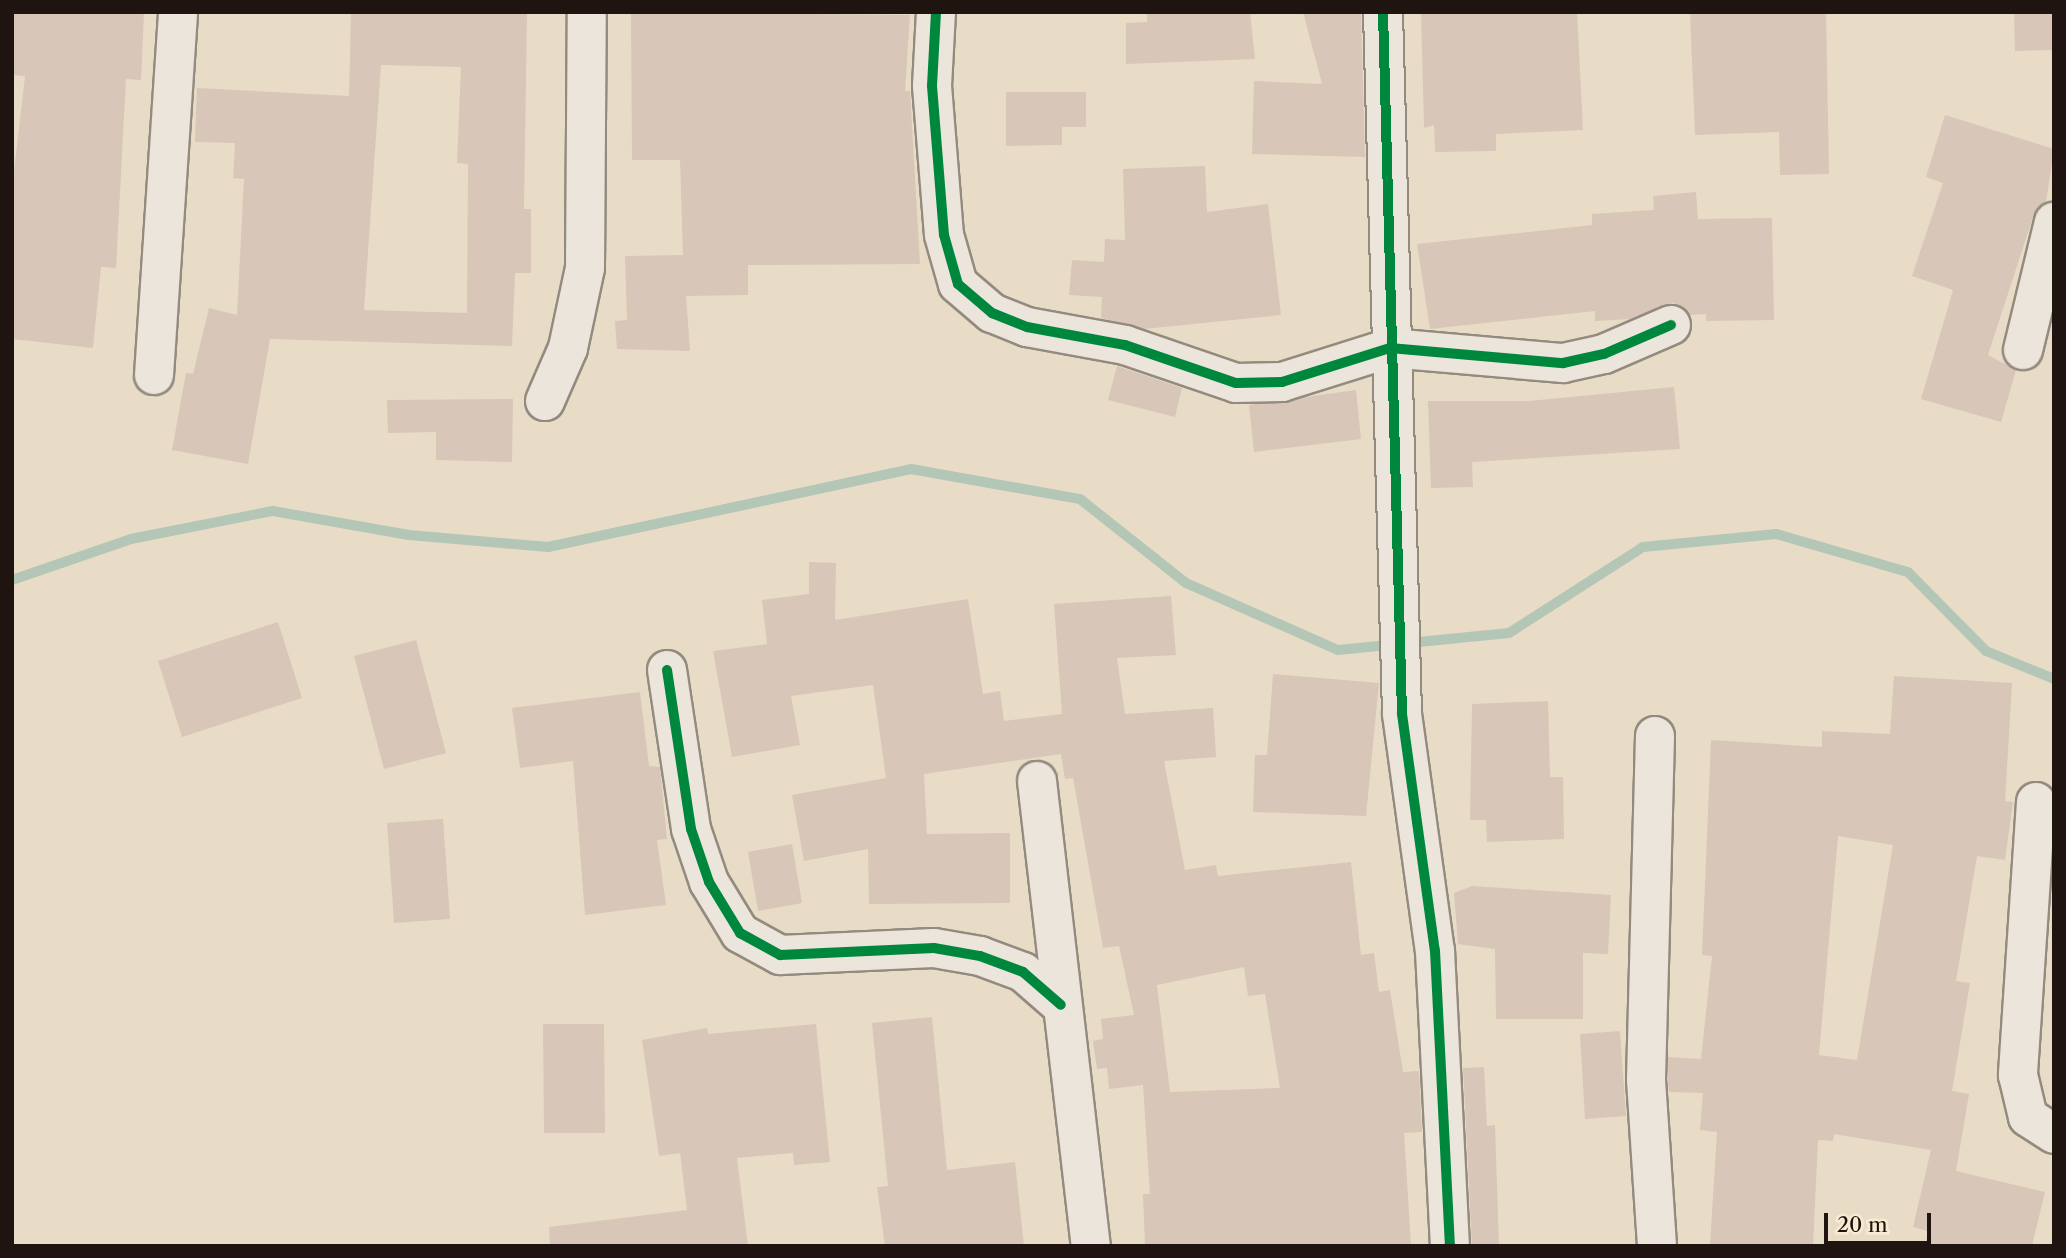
<!DOCTYPE html>
<style>
body{margin:0}
#map{position:relative;width:2066px;height:1258px;overflow:hidden;background:#e8dcc7;font-family:"Libre Caslon Text",serif}
div>[style]{position:absolute}
.stream>*{height:10px;margin:-5px;padding:0 5px;transform-origin:5px;border-radius:5px;background:#b4c6b6}
.building>*{inset:0;background:#d8c6b8}
.roads{filter:drop-shadow(2px 0 #938b7e) drop-shadow(-2px 0 #938b7e) drop-shadow(0 2px #938b7e) drop-shadow(0 -2px #938b7e)}
.street>*{height:38px;margin:-19px;padding:0 19px;transform-origin:19px;border-radius:19px;background:#ebe5db}
.cycleway>*{height:10px;margin:-5px;padding:0 5px;transform-origin:5px;border-radius:5px;background:#00873e}
span{translate:-50% -50%;white-space:nowrap;text-align:center;line-height:1.15;-webkit-text-stroke:7px #f9ebd2;paint-order:stroke}
.frame{position:absolute;inset:0;border:14px solid #201410;pointer-events:none}
.scale{position:absolute;left:1824px;top:1213px;width:107px;height:32px;box-sizing:border-box;border:4px solid #201410;border-top:0;padding-left:9px;font-size:21px;line-height:24px;white-space:nowrap;color:#201410;-webkit-text-stroke:5px #f9ebd2;paint-order:stroke}
</style>
<div id="map">
<div class="stream">
<i style="left:12px;top:580px;width:126px;rotate:-19deg"></i>
<i style="left:131px;top:539px;width:145px;rotate:-11.2deg"></i>
<i style="left:273px;top:511px;width:138px;rotate:10deg"></i>
<i style="left:409px;top:535px;width:140px;rotate:4.9deg"></i>
<i style="left:548px;top:547px;width:371px;rotate:-12.1deg"></i>
<i style="left:911px;top:469px;width:172px;rotate:10.1deg"></i>
<i style="left:1080px;top:499px;width:135px;rotate:38.4deg"></i>
<i style="left:1186px;top:583px;width:166px;rotate:23.8deg"></i>
<i style="left:1338px;top:650px;width:172px;rotate:-5.7deg"></i>
<i style="left:1509px;top:633px;width:159px;rotate:-32.7deg"></i>
<i style="left:1643px;top:547px;width:134px;rotate:-5.6deg"></i>
<i style="left:1776px;top:534px;width:137px;rotate:16.1deg"></i>
<i style="left:1908px;top:572px;width:111px;rotate:45.4deg"></i>
<i style="left:1986px;top:651px;width:74px;rotate:22.4deg"></i>
</div>
<div class="building">
<i style="clip-path:polygon(12px 12px,144px 12px,141px 80px,126px 79px,116px 268px,101px 267px,93px 348px,12px 339px,12px 188px,25px 76px,12px 75px)"></i>
<i style="clip-path:polygon(evenodd,351px 12px,527px 12px,524px 209px,531px 209px,531px 273px,515px 273px,512px 346px,270px 339px,248px 464px,172px 450px,186px 373px,193px 374px,209px 308px,237px 315px,244px 179px,233px 178px,235px 143px,195px 142px,197px 88px,349px 96px,351px 12px,381px 65px,461px 67px,457px 163px,468px 164px,467px 313px,364px 310px,381px 65px)"></i>
<i style="clip-path:polygon(631px 12px,910px 15px,905px 91px,910px 91px,920px 264px,748px 265px,748px 295px,686px 296px,690px 351px,617px 349px,615px 321px,627px 320px,625px 256px,683px 255px,680px 160px,632px 160px)"></i>
<i style="clip-path:polygon(1147px 12px,1250px 12px,1255px 59px,1126px 64px,1126px 23px,1147px 22px)"></i>
<i style="clip-path:polygon(1303px 12px,1361px 12px,1365px 157px,1252px 154px,1254px 81px,1322px 84px)"></i>
<i style="clip-path:polygon(1421px 12px,1577px 12px,1583px 130px,1496px 134px,1496px 151px,1435px 152px,1434px 125px,1424px 128px)"></i>
<i style="clip-path:polygon(1690px 12px,1826px 12px,1829px 174px,1780px 175px,1779px 132px,1695px 135px)"></i>
<i style="clip-path:polygon(2014px 12px,2054px 12px,2054px 50px,2015px 51px)"></i>
<i style="clip-path:polygon(1006px 92px,1086px 92px,1086px 127px,1062px 127px,1062px 145px,1006px 146px)"></i>
<i style="clip-path:polygon(1945px 115px,2054px 149px,2046px 202px,2033px 217px,1988px 355px,2016px 370px,2001px 422px,1921px 399px,1953px 290px,1912px 276px,1943px 183px,1926px 177px)"></i>
<i style="clip-path:polygon(1205px 166px,1207px 212px,1268px 204px,1281px 315px,1144px 329px,1101px 318px,1102px 297px,1069px 295px,1072px 260px,1104px 262px,1105px 239px,1125px 240px,1123px 169px)"></i>
<i style="clip-path:polygon(1696px 192px,1698px 219px,1772px 218px,1774px 320px,1706px 321px,1706px 314px,1690px 315px,1673px 303px,1630px 319px,1595px 321px,1595px 311px,1430px 329px,1417px 244px,1592px 225px,1592px 214px,1654px 210px,1653px 196px)"></i>
<i style="clip-path:polygon(1117px 366px,1182px 388px,1175px 417px,1108px 400px)"></i>
<i style="clip-path:polygon(1674px 387px,1680px 449px,1472px 462px,1473px 487px,1431px 488px,1428px 401px,1529px 401px)"></i>
<i style="clip-path:polygon(1356px 390px,1361px 439px,1254px 452px,1249px 405px)"></i>
<i style="clip-path:polygon(513px 399px,512px 462px,436px 460px,436px 432px,388px 433px,387px 400px)"></i>
<i style="clip-path:polygon(evenodd,809px 562px,836px 563px,835px 620px,968px 599px,983px 694px,1000px 691px,1004px 721px,1062px 714px,1054px 604px,1171px 596px,1176px 655px,1117px 658px,1125px 714px,1213px 708px,1216px 757px,1164px 761px,1185px 870px,1216px 865px,1218px 876px,1351px 862px,1361px 955px,1374px 953px,1379px 992px,1390px 990px,1403px 1072px,1419px 1071px,1422px 1132px,1404px 1133px,1411px 1246px,1145px 1246px,1143px 1194px,1150px 1194px,1143px 1085px,1109px 1089px,1107px 1068px,1097px 1069px,1093px 1041px,1103px 1039px,1101px 1019px,1134px 1015px,1119px 946px,1103px 948px,1073px 778px,1065px 779px,1061px 754px,924px 774px,927px 834px,1010px 833px,1010px 903px,869px 904px,868px 849px,804px 861px,792px 795px,886px 778px,873px 685px,791px 696px,800px 745px,732px 757px,713px 651px,767px 644px,762px 600px,809px 594px,809px 562px,1244px 967px,1248px 996px,1265px 994px,1280px 1088px,1170px 1092px,1157px 985px,1244px 967px)"></i>
<i style="clip-path:polygon(278px 622px,302px 698px,182px 737px,158px 661px)"></i>
<i style="clip-path:polygon(416px 640px,446px 753px,384px 769px,354px 656px)"></i>
<i style="clip-path:polygon(1273px 674px,1379px 683px,1366px 816px,1253px 812px,1255px 755px,1267px 755px)"></i>
<i style="clip-path:polygon(evenodd,1894px 676px,2012px 683px,2005px 801px,2013px 802px,2005px 860px,1977px 856px,1956px 981px,1970px 983px,1952px 1091px,1969px 1094px,1956px 1171px,2045px 1192px,2032px 1246px,1925px 1246px,1928px 1231px,1913px 1227px,1931px 1150px,1834px 1134px,1833px 1141px,1818px 1140px,1813px 1246px,1710px 1246px,1717px 1132px,1700px 1130px,1703px 1093px,1669px 1092px,1668px 1080px,1668px 1057px,1701px 1059px,1712px 956px,1702px 955px,1711px 740px,1822px 747px,1822px 731px,1890px 734px,1894px 676px,1838px 836px,1893px 845px,1857px 1060px,1819px 1055px,1838px 836px)"></i>
<i style="clip-path:polygon(640px 692px,649px 766px,660px 767px,667px 839px,657px 840px,666px 905px,585px 915px,573px 761px,520px 768px,512px 708px)"></i>
<i style="clip-path:polygon(1548px 701px,1550px 777px,1563px 777px,1564px 839px,1487px 842px,1486px 820px,1470px 820px,1472px 704px)"></i>
<i style="clip-path:polygon(443px 819px,450px 919px,394px 923px,387px 823px)"></i>
<i style="clip-path:polygon(792px 844px,802px 903px,758px 911px,748px 852px)"></i>
<i style="clip-path:polygon(1472px 886px,1611px 895px,1608px 954px,1583px 953px,1583px 1019px,1496px 1019px,1495px 949px,1458px 944px,1454px 893px)"></i>
<i style="clip-path:polygon(932px 1017px,947px 1170px,1015px 1162px,1024px 1246px,885px 1246px,877px 1187px,888px 1186px,872px 1023px)"></i>
<i style="clip-path:polygon(543px 1024px,604px 1024px,605px 1133px,544px 1133px)"></i>
<i style="clip-path:polygon(816px 1024px,830px 1162px,794px 1165px,793px 1153px,737px 1158px,748px 1246px,550px 1246px,549px 1227px,687px 1210px,680px 1153px,659px 1156px,642px 1040px,707px 1028px,708px 1034px)"></i>
<i style="clip-path:polygon(1620px 1031px,1626px 1116px,1585px 1119px,1580px 1034px)"></i>
<i style="clip-path:polygon(1484px 1067px,1487px 1126px,1495px 1125px,1499px 1246px,1472px 1246px,1463px 1068px)"></i>
</div>
<div class="roads">
<div class="street">
<i style="left:936px;top:12px;width:74px;rotate:93.1deg"></i>
<i style="left:932px;top:86px;width:149px;rotate:85.4deg"></i>
<i style="left:944px;top:235px;width:51px;rotate:74.1deg"></i>
<i style="left:958px;top:284px;width:45px;rotate:40.5deg"></i>
<i style="left:992px;top:313px;width:38px;rotate:22deg"></i>
<i style="left:1027px;top:327px;width:100px;rotate:10.4deg"></i>
<i style="left:1125px;top:345px;width:117px;rotate:18.9deg"></i>
<i style="left:1236px;top:383px;width:46px;rotate:-1.2deg"></i>
<i style="left:1282px;top:382px;width:113px;rotate:-17.5deg"></i>
<i style="left:1390px;top:348px;width:174px;rotate:5deg"></i>
<i style="left:1563px;top:363px;width:42px;rotate:-12.4deg"></i>
<i style="left:1604px;top:354px;width:73px;rotate:-23.4deg"></i>
<i style="left:1383px;top:12px;width:702px;rotate:88.45deg"></i>
<i style="left:1402px;top:714px;width:239px;rotate:82.1deg"></i>
<i style="left:1435px;top:951px;width:295px;rotate:87.1deg"></i>
<i style="left:2023px;top:350px;width:132px;rotate:-76.4deg"></i>
<i style="left:154px;top:375px;width:364px;rotate:-86.2deg"></i>
<i style="left:545px;top:401px;width:58px;rotate:-66.5deg"></i>
<i style="left:568px;top:348px;width:82px;rotate:-78deg"></i>
<i style="left:585px;top:268px;width:256px;rotate:-89.6deg"></i>
<i style="left:667px;top:670px;width:161px;rotate:81.4deg"></i>
<i style="left:691px;top:829px;width:56px;rotate:71.2deg"></i>
<i style="left:709px;top:882px;width:60px;rotate:58.7deg"></i>
<i style="left:740px;top:933px;width:46px;rotate:28.8deg"></i>
<i style="left:780px;top:955px;width:154px;rotate:-2.6deg"></i>
<i style="left:934px;top:948px;width:47px;rotate:9.9deg"></i>
<i style="left:980px;top:956px;width:46px;rotate:20.4deg"></i>
<i style="left:1023px;top:972px;width:50px;rotate:41deg"></i>
<i style="left:1655px;top:736px;width:344px;rotate:91.5deg"></i>
<i style="left:1646px;top:1080px;width:166px;rotate:86.2deg"></i>
<i style="left:1037px;top:781px;width:468px;rotate:83.4deg"></i>
<i style="left:2036px;top:802px;width:274px;rotate:93.8deg"></i>
<i style="left:2018px;top:1075px;width:43px;rotate:76.6deg"></i>
<i style="left:2028px;top:1117px;width:31px;rotate:33deg"></i>
</div>
</div>
<div class="cycleway">
<i style="left:936px;top:12px;width:74px;rotate:93.1deg"></i>
<i style="left:932px;top:86px;width:149px;rotate:85.4deg"></i>
<i style="left:944px;top:235px;width:51px;rotate:74.1deg"></i>
<i style="left:958px;top:284px;width:45px;rotate:40.5deg"></i>
<i style="left:992px;top:313px;width:38px;rotate:22deg"></i>
<i style="left:1027px;top:327px;width:100px;rotate:10.4deg"></i>
<i style="left:1125px;top:345px;width:117px;rotate:18.9deg"></i>
<i style="left:1236px;top:383px;width:46px;rotate:-1.2deg"></i>
<i style="left:1282px;top:382px;width:113px;rotate:-17.5deg"></i>
<i style="left:1390px;top:348px;width:174px;rotate:5deg"></i>
<i style="left:1563px;top:363px;width:42px;rotate:-12.4deg"></i>
<i style="left:1604px;top:354px;width:73px;rotate:-23.4deg"></i>
<i style="left:1383px;top:12px;width:702px;rotate:88.45deg"></i>
<i style="left:1402px;top:714px;width:239px;rotate:82.1deg"></i>
<i style="left:1435px;top:951px;width:295px;rotate:87.1deg"></i>
<i style="left:667px;top:670px;width:161px;rotate:81.4deg"></i>
<i style="left:691px;top:829px;width:56px;rotate:71.2deg"></i>
<i style="left:709px;top:882px;width:60px;rotate:58.7deg"></i>
<i style="left:740px;top:933px;width:46px;rotate:28.8deg"></i>
<i style="left:780px;top:955px;width:154px;rotate:-2.6deg"></i>
<i style="left:934px;top:948px;width:47px;rotate:9.9deg"></i>
<i style="left:980px;top:956px;width:46px;rotate:20.4deg"></i>
<i style="left:1023px;top:972px;width:50px;rotate:41deg"></i>
</div>
<div class="frame"></div>
<div class="scale">20 m</div>
</div>
